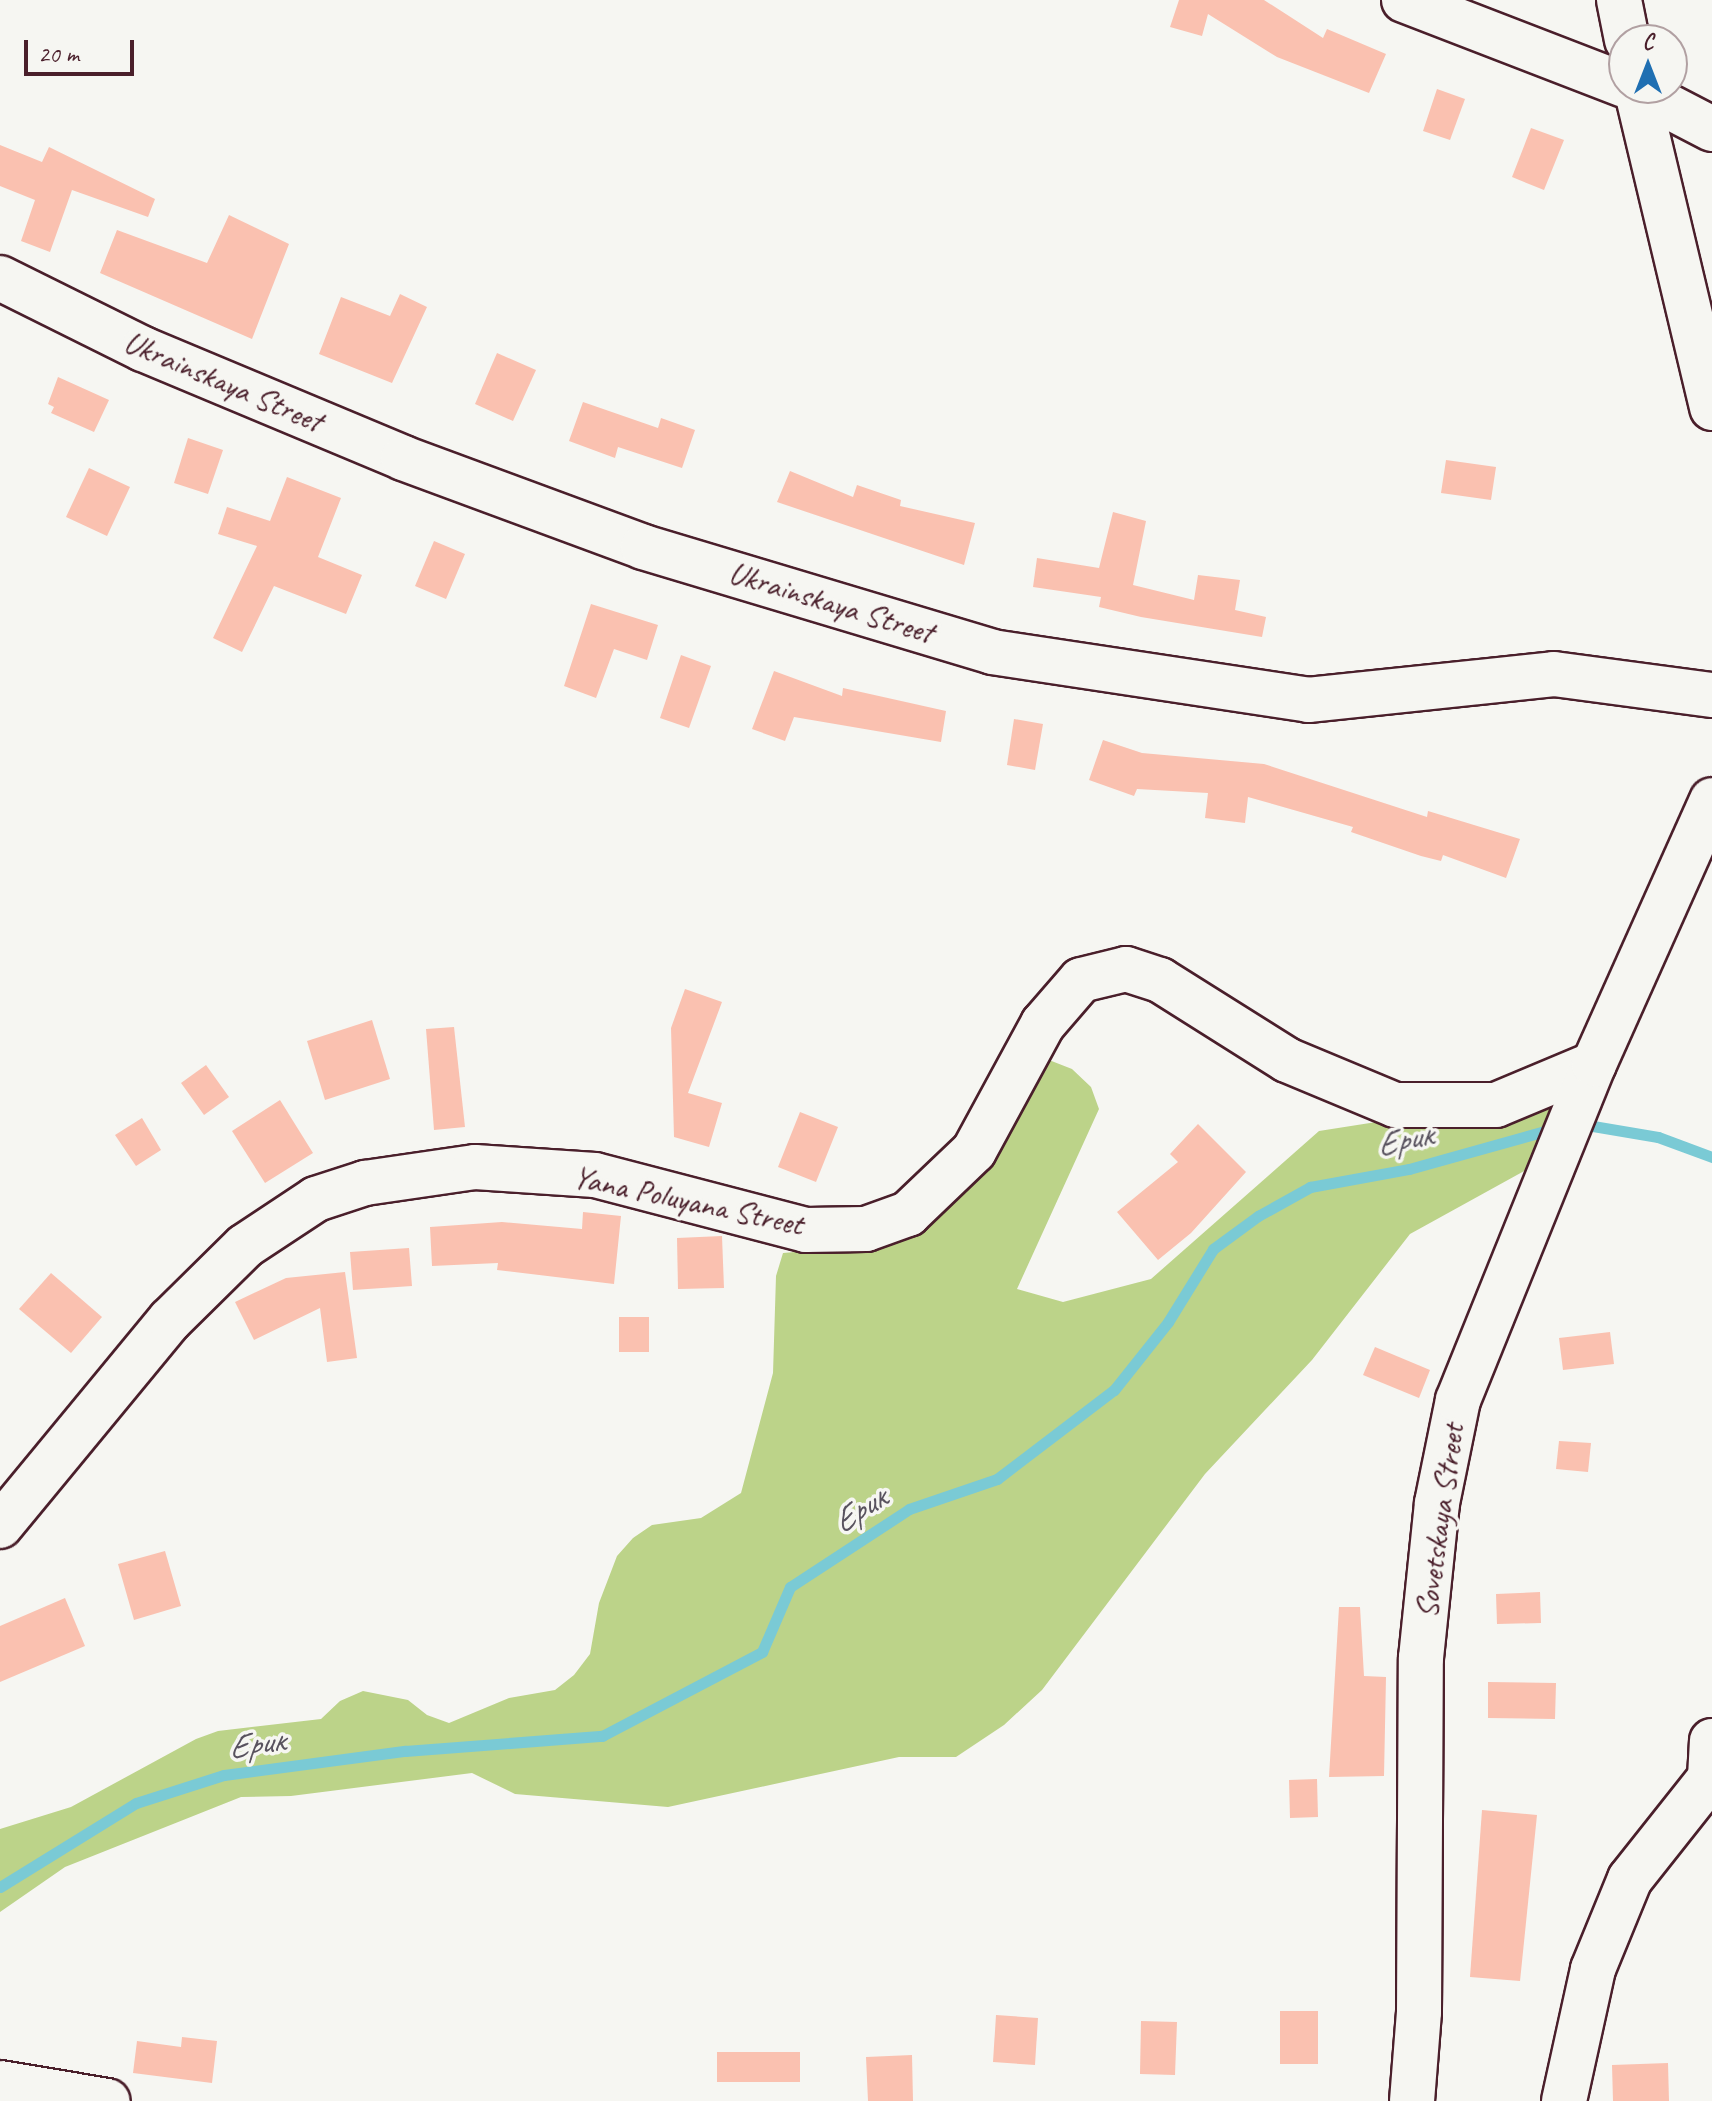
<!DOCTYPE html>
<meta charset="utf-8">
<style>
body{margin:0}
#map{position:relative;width:1712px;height:2101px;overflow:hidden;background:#f6f6f2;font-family:Caveat,sans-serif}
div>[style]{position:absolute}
.green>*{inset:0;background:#bcd389}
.stream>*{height:11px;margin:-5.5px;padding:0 5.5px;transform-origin:5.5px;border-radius:5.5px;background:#7acad5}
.building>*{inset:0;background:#fac1b0}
.roads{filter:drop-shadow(2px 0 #4a1f2b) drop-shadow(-2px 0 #4a1f2b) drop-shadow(0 2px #4a1f2b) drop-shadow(0 -2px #4a1f2b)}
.minor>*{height:44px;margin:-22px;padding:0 22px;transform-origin:22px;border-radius:22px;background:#f6f6f2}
span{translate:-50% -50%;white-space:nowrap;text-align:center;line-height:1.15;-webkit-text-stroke:7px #f6f6f2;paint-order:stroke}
.street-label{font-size:32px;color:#4a1f2b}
.water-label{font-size:34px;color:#58525e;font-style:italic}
.north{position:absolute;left:1608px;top:24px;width:80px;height:80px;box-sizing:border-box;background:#f6f6f2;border:2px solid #b1a0a2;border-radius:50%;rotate:0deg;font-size:22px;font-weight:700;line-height:32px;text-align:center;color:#4a1f2b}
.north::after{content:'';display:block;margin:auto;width:28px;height:36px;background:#1f6fb2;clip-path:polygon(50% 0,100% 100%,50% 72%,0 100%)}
.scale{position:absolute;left:24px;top:40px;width:110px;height:36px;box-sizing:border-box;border:4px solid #4a1f2b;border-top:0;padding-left:10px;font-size:24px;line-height:28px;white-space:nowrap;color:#4a1f2b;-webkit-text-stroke:6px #f6f6f2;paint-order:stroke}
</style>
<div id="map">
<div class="green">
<i style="clip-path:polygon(1049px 1060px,1072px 1069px,1091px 1087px,1099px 1109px,1017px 1289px,1063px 1302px,1151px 1279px,1319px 1131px,1574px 1091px,1535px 1165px,1410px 1234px,1312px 1360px,1205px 1474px,1042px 1690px,1004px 1725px,956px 1757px,899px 1757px,668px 1807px,515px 1794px,472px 1773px,291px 1796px,241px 1797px,65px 1867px,0 1912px,0 1829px,71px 1807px,196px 1739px,218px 1731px,321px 1719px,340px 1701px,363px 1691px,408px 1700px,427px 1715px,449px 1723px,509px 1698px,555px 1690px,574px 1675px,590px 1654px,599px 1603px,617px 1556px,633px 1538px,652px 1525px,701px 1518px,741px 1493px,773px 1373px,776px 1276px,783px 1253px,889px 1244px,910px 1232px)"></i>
</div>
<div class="stream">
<i style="left:1581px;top:1124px;width:78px;rotate:9.6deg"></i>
<i style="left:1658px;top:1137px;width:58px;rotate:20.3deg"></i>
<i style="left:0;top:1887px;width:160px;rotate:-31.7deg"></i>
<i style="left:136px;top:1803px;width:92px;rotate:-17.7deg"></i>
<i style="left:224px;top:1775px;width:183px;rotate:-7.6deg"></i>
<i style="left:405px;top:1751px;width:198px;rotate:-4.4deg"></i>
<i style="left:602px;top:1736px;width:181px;rotate:-27.7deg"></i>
<i style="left:762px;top:1652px;width:71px;rotate:-66.7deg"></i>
<i style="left:790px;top:1587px;width:142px;rotate:-33.2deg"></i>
<i style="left:909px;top:1509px;width:93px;rotate:-18.8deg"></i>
<i style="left:997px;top:1479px;width:147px;rotate:-37.3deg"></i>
<i style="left:1114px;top:1390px;width:87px;rotate:-51.5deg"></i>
<i style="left:1168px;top:1322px;width:86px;rotate:-58.3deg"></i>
<i style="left:1213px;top:1249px;width:56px;rotate:-36.3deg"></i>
<i style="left:1258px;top:1216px;width:60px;rotate:-29.1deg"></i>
<i style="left:1310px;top:1187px;width:101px;rotate:-10.3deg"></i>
<i style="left:1409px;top:1169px;width:153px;rotate:-15.6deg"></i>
</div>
<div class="building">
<i style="clip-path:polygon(1179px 0,1264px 0,1323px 38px,1327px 29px,1386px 54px,1369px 93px,1277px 57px,1208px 14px,1202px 36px,1170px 27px)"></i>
<i style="clip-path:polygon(1437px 89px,1465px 99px,1450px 140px,1423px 131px)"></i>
<i style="clip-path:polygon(1531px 128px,1564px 140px,1544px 190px,1512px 177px)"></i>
<i style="clip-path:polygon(0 145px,42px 162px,49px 147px,155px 199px,148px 217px,72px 190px,50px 252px,21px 241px,35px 200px,0 186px)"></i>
<i style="clip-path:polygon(229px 215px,289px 244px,252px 339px,100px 273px,117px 230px,207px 263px)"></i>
<i style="clip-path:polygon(400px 294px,427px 307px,392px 383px,319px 354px,341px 297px,390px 316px)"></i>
<i style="clip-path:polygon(497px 353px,536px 370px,513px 421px,475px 404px)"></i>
<i style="clip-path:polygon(58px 377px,109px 400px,94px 432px,51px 413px,54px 407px,48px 404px)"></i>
<i style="clip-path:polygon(583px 402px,658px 428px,661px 418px,695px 430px,682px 468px,618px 447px,615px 458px,569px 441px)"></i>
<i style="clip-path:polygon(188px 438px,223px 450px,208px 494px,174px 483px)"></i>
<i style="clip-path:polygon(1446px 460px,1496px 467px,1491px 500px,1441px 493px)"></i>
<i style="clip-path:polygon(89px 468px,130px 487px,107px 536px,66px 517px)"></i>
<i style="clip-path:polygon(790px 471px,853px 497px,857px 485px,901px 500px,900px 506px,975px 523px,964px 565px,777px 502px)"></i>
<i style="clip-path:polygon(287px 477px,341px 498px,318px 557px,362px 575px,346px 614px,274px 586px,242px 652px,213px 638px,257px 546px,218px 534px,227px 507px,270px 521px)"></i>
<i style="clip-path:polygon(1113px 512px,1146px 521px,1133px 585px,1194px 600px,1198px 575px,1240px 580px,1235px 610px,1266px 617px,1262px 637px,1141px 617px,1099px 607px,1101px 597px,1033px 587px,1037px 558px,1099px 568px)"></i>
<i style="clip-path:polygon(434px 541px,465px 554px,446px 599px,415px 586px)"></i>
<i style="clip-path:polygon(591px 604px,658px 625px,647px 660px,614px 649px,596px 698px,564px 686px)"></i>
<i style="clip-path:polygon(681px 655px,711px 666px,689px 728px,660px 718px)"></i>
<i style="clip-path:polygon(774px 671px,842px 696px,843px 688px,946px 711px,941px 742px,794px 717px,785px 741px,752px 729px)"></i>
<i style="clip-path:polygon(1014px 719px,1043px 724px,1035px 770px,1007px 765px)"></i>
<i style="clip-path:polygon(1103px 740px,1142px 753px,1264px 764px,1427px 817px,1428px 811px,1520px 839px,1506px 878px,1443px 855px,1441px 861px,1421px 856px,1351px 832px,1353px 827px,1248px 797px,1245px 823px,1205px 818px,1208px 793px,1137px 789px,1134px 796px,1089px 780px)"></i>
<i style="clip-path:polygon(685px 989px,722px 1002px,688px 1093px,722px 1103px,709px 1147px,674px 1137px,671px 1028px)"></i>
<i style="clip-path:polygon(372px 1020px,390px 1079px,325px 1100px,307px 1041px)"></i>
<i style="clip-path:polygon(454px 1027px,465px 1127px,434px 1130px,426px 1029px)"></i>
<i style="clip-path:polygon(206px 1065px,229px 1097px,204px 1115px,181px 1083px)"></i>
<i style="clip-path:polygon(280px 1100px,313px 1153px,265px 1183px,232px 1131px)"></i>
<i style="clip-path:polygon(800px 1112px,838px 1127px,816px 1182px,778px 1167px)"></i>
<i style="clip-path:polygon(142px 1118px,161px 1150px,136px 1166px,115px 1135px)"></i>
<i style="clip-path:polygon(1198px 1124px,1246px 1172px,1191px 1233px,1158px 1260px,1117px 1212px,1178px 1162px,1170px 1154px)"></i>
<i style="clip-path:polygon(583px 1212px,621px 1216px,614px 1284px,497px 1270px,498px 1263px,432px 1266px,430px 1227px,502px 1222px,582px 1229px)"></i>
<i style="clip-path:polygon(722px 1236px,724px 1288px,678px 1289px,677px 1238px)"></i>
<i style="clip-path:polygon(409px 1248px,412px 1286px,353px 1290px,350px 1252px)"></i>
<i style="clip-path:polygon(345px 1272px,357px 1358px,327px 1362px,320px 1308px,254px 1340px,235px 1302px,286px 1278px)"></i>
<i style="clip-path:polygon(51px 1273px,102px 1317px,71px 1353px,19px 1309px)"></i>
<i style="clip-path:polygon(619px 1317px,649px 1317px,649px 1352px,619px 1352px)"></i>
<i style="clip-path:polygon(1610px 1332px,1614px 1364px,1563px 1370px,1559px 1338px)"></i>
<i style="clip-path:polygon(1375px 1347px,1430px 1370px,1419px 1398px,1363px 1375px)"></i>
<i style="clip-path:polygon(1559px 1441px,1591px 1443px,1588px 1472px,1556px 1469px)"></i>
<i style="clip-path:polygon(165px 1551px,181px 1606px,134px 1620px,118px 1564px)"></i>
<i style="clip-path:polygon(1540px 1592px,1541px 1623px,1497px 1624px,1496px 1594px)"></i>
<i style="clip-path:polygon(65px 1598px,85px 1646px,0 1682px,0 1626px)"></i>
<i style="clip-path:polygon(1339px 1607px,1360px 1607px,1364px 1676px,1386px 1677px,1384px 1776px,1329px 1777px)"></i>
<i style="clip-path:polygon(1488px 1682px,1556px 1683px,1555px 1719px,1488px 1718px)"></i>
<i style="clip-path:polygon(1317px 1779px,1318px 1817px,1290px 1818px,1289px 1780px)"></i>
<i style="clip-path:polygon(1482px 1810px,1537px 1815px,1520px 1981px,1470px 1977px)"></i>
<i style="clip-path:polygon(1280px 2011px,1318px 2011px,1318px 2064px,1280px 2064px)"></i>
<i style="clip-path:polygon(996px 2015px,1038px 2018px,1035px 2065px,993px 2062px)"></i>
<i style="clip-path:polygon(1141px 2021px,1177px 2022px,1175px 2075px,1140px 2074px)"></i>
<i style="clip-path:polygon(182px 2037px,217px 2041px,212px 2083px,133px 2073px,137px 2041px,181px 2047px)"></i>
<i style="clip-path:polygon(717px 2052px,800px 2052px,800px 2082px,717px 2082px)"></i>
<i style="clip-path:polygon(912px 2055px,913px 2101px,868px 2101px,866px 2057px)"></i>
<i style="clip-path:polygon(1668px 2063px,1669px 2101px,1613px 2101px,1612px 2065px)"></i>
</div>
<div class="roads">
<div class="minor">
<i style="left:1404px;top:0;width:236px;rotate:21.1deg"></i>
<i style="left:1619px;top:0;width:41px;rotate:78.7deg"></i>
<i style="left:1633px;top:88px;width:89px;rotate:27.4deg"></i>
<i style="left:1636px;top:88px;width:329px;rotate:76.6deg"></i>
<i style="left:0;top:278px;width:160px;rotate:26.4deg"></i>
<i style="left:143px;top:349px;width:282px;rotate:22.7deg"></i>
<i style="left:403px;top:458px;width:256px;rotate:20.3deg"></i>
<i style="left:643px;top:547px;width:364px;rotate:16.7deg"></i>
<i style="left:992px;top:652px;width:320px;rotate:8.6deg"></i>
<i style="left:1308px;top:700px;width:247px;rotate:-6deg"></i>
<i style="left:1554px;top:674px;width:159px;rotate:7.6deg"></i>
<i style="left:0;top:1526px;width:267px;rotate:-50.5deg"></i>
<i style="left:170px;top:1320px;width:105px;rotate:-44.6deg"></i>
<i style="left:245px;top:1246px;width:85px;rotate:-33.5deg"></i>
<i style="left:316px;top:1199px;width:52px;rotate:-18.1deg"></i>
<i style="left:365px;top:1183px;width:111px;rotate:-8.3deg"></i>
<i style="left:475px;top:1167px;width:120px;rotate:3.8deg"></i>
<i style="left:595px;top:1175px;width:218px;rotate:14.6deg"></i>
<i style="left:806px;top:1230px;width:60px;rotate:-1deg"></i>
<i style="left:866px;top:1229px;width:45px;rotate:-19.7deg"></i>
<i style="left:908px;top:1214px;width:91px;rotate:-43.7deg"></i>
<i style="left:974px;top:1151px;width:145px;rotate:-61.5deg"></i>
<i style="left:1043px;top:1024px;width:58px;rotate:-49.2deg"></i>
<i style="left:1081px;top:980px;width:46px;rotate:-13.7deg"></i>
<i style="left:1126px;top:969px;width:36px;rotate:18deg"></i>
<i style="left:1160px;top:980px;width:150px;rotate:32.2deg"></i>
<i style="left:1287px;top:1060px;width:117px;rotate:22.6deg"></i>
<i style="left:1395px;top:1105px;width:101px"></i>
<i style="left:1496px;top:1105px;width:106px;rotate:-22.7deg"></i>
<i style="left:0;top:2083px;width:109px;rotate:9.5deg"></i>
<i style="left:1412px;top:2101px;width:89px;rotate:-85.5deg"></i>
<i style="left:1419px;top:2012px;width:354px;rotate:-89.7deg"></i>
<i style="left:1421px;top:1658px;width:156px;rotate:-84.1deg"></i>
<i style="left:1437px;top:1503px;width:105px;rotate:-78.5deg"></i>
<i style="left:1458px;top:1400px;width:362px;rotate:-68deg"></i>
<i style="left:1594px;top:1064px;width:289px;rotate:-65.9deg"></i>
<i style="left:1564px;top:2101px;width:135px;rotate:-77.6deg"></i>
<i style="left:1593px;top:1969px;width:97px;rotate:-67.7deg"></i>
<i style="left:1630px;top:1879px;width:129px;rotate:-51.6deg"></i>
<i style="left:1710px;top:1778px;width:37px;rotate:-87deg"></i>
</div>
</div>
<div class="street-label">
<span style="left:223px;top:382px;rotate:23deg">Ukrainskaya Street</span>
<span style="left:831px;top:603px;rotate:17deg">Ukrainskaya Street</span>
<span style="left:688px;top:1201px;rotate:12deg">Yana Poluyana Street</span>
<span style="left:1440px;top:1521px;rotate:-82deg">Sovetskaya Street</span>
</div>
<div class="water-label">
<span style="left:1404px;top:1139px;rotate:-13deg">Ерик</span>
<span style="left:859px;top:1509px;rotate:-33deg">Ерик</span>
<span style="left:256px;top:1743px;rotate:-9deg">Ерик</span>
</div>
<div class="north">С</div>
<div class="scale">20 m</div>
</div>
